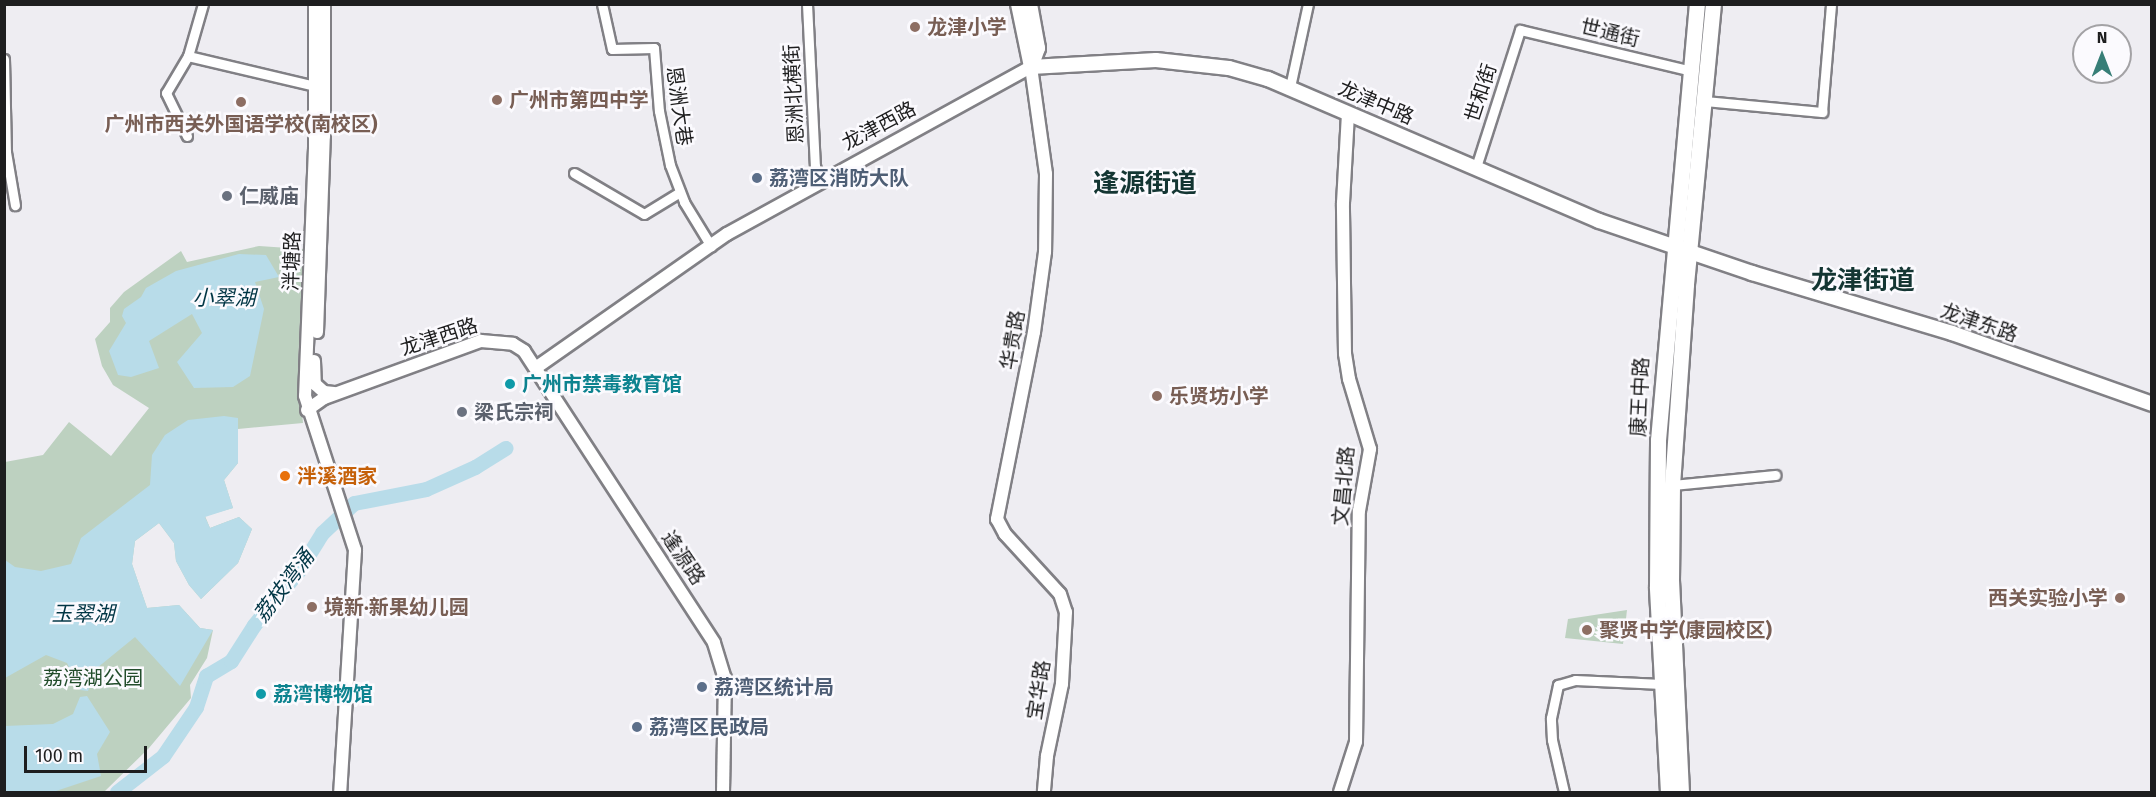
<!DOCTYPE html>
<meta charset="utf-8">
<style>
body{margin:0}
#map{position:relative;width:2156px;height:797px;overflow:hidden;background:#eeedf2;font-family:"Fira Sans","Noto Sans SC",sans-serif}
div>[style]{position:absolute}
.green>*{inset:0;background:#bdd1c0}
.water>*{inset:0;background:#b8dce9}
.river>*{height:15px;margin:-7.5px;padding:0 7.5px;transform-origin:7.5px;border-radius:7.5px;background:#b8dce9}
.roads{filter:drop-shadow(2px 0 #818085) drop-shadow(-2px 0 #818085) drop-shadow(0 2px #818085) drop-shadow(0 -2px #818085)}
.minor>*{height:9px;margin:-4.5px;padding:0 4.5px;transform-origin:4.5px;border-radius:4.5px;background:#fff}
.tertiary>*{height:12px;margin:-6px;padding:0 6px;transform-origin:6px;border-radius:6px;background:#fff}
.secondary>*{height:14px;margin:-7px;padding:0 7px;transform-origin:7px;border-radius:7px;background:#fff}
.primary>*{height:15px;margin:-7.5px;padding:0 7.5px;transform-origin:7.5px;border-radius:7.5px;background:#fff}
.dots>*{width:16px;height:16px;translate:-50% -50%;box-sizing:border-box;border:3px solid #fbfafe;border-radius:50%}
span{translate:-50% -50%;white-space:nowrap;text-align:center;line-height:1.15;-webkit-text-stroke:5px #fbfafe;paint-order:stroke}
.education-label{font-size:20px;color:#785e54;font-weight:700}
.left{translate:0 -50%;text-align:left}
.right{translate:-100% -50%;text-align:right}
.street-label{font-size:20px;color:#1e1e1f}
.service-label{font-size:20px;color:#4e5e75;font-weight:700}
.worship-label{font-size:20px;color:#5b616d;font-weight:700}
.culture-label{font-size:20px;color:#0d838f;font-weight:700}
.food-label{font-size:20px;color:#c56008;font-weight:700}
.park-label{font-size:20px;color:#234d2c}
.water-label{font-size:21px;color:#003544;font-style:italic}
.district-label{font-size:26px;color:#143633;font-weight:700}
.frame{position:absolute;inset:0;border:6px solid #1e1e1f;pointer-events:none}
.north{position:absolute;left:2072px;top:24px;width:60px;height:60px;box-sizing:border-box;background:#fbfafe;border:2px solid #a3a2a5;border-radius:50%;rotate:0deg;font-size:16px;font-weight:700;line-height:24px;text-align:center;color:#1e1e1f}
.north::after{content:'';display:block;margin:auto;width:21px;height:27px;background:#377e77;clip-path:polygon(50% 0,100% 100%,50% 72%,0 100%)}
.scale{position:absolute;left:24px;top:746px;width:123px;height:27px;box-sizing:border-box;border:3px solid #1e1e1f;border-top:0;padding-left:8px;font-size:18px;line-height:21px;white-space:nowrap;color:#1e1e1f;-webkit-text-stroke:4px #fbfafe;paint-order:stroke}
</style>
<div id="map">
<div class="green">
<i style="clip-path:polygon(259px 246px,303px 249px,298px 368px,303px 423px,238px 429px,238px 463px,224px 480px,233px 508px,205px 516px,210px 528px,239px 517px,252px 529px,238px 563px,201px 599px,189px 585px,176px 561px,174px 543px,159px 523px,135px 541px,132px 564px,147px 608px,179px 605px,200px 628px,213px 630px,207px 658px,190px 685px,191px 698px,149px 748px,105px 791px,5px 792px,5px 462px,43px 455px,69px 422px,111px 456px,149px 408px,113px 385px,102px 366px,95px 339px,110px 322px,110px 308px,124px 292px,181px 251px,187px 262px)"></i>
<i style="clip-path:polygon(1627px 610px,1623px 644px,1565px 638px,1568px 619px)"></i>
</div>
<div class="water">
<i style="clip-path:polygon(239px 254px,266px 255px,279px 277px,255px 282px,264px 309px,250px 376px,233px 387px,194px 388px,177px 362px,202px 333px,192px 314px,149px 341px,159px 368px,131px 377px,118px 375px,109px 351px,126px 323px,122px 316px,124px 309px,141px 297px,146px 288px,176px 271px)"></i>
<i style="clip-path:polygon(224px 416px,238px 418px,238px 463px,224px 480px,233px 508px,205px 517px,210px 528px,239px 517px,252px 529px,238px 563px,201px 599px,189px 585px,176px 561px,174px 543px,159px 523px,135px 541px,132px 564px,147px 608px,179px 605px,200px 628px,213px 630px,180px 686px,135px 637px,97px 668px,88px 691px,80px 690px,67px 663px,46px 655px,5px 678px,5px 560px,15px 567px,41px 571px,71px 564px,81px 538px,150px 485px,152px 455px,165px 435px,188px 420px)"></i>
<i style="clip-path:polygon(87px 696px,110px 732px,97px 754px,101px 776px,53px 792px,5px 792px,5px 726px,53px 724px,73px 714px,80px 697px)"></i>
</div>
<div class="river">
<i style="left:117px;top:792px;width:58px;rotate:-38deg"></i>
<i style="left:163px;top:756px;width:59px;rotate:-56deg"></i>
<i style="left:196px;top:707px;width:33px;rotate:-72deg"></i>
<i style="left:206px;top:676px;width:29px;rotate:-31deg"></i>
<i style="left:231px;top:661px;width:43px;rotate:-57.4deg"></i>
<i style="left:254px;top:625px;width:71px;rotate:-50.7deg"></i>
<i style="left:299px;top:570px;width:44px;rotate:-58.1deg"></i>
<i style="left:322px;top:533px;width:44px;rotate:-43.2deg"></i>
<i style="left:354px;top:503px;width:73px;rotate:-11deg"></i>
<i style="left:426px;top:489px;width:54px;rotate:-24.2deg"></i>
<i style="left:475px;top:467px;width:36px;rotate:-32deg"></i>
</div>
<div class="roads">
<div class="minor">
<i style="left:602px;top:4px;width:46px;rotate:77.5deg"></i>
<i style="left:612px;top:49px;width:42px;rotate:-1.4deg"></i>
<i style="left:654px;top:48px;width:63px;rotate:85.5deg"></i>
<i style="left:659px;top:111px;width:55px;rotate:78.5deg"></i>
<i style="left:670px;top:165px;width:40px;rotate:69deg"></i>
<i style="left:684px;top:202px;width:52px;rotate:58.5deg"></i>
<i style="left:807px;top:4px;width:162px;rotate:87.2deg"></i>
<i style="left:815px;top:166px;width:15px;rotate:70deg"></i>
<i style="left:188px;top:56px;width:130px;rotate:13.3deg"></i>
<i style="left:4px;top:59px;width:93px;rotate:88.8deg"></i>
<i style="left:6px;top:152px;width:54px;rotate:80.4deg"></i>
<i style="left:1290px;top:87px;width:85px;rotate:-77.8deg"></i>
<i style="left:1704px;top:101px;width:119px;rotate:5.3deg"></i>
<i style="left:1822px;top:112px;width:108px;rotate:-85.2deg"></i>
<i style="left:187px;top:136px;width:48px;rotate:-116deg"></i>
<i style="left:166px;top:93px;width:43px;rotate:-59.3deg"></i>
<i style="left:188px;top:56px;width:54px;rotate:-73.9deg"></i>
<i style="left:1476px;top:167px;width:144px;rotate:-72.2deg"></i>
<i style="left:1520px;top:30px;width:177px;rotate:13.4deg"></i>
<i style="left:574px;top:173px;width:81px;rotate:30.4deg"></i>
<i style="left:644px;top:214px;width:42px;rotate:-31.4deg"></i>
<i style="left:1672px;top:485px;width:104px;rotate:-5.5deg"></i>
<i style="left:1564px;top:792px;width:53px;rotate:-103deg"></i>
<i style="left:1552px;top:740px;width:22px;rotate:-93deg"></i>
<i style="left:1551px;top:718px;width:34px;rotate:-78deg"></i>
<i style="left:1558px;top:685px;width:18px;rotate:-16deg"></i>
<i style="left:1575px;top:680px;width:87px;rotate:2.6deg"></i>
</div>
<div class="tertiary">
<i style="left:315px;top:4px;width:144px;rotate:90deg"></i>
<i style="left:315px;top:148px;width:248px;rotate:92.3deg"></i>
<i style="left:305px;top:396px;width:162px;rotate:72deg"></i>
<i style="left:355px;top:550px;width:242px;rotate:93.5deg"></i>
<i style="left:317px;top:332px;width:196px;rotate:-88deg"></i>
<i style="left:324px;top:136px;width:132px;rotate:-90deg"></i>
<i style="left:314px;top:361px;width:23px;rotate:88deg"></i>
<i style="left:315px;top:384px;width:12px;rotate:42deg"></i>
<i style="left:324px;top:392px;width:10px;rotate:6deg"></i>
<i style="left:537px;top:367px;width:232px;rotate:-35deg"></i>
<i style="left:727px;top:234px;width:347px;rotate:-28.8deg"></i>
<i style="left:1031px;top:67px;width:108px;rotate:82deg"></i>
<i style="left:1046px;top:174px;width:78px;rotate:90.7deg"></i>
<i style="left:1045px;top:252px;width:81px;rotate:97.8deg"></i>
<i style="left:1034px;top:332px;width:191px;rotate:101.2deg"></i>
<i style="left:997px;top:519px;width:17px;rotate:62deg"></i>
<i style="left:1005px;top:534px;width:81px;rotate:47.5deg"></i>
<i style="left:1060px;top:594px;width:19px;rotate:72deg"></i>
<i style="left:1066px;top:612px;width:72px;rotate:93.2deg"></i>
<i style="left:1062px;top:684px;width:74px;rotate:101.8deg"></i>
<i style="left:1047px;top:756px;width:36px;rotate:95deg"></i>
<i style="left:307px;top:410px;width:21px;rotate:-35deg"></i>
<i style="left:324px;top:398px;width:167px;rotate:-20deg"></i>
<i style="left:481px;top:341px;width:32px;rotate:5deg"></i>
<i style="left:513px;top:344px;width:13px;rotate:32deg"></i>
<i style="left:524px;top:351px;width:348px;rotate:56.9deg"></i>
<i style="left:714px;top:643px;width:37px;rotate:73deg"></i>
<i style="left:725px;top:678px;width:114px;rotate:91deg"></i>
<i style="left:1340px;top:792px;width:52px;rotate:-72.3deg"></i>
<i style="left:1356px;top:742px;width:231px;rotate:-89.3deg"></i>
<i style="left:1359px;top:511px;width:63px;rotate:-79.9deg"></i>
<i style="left:1370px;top:449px;width:73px;rotate:-106.7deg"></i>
<i style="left:1349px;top:379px;width:25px;rotate:-99deg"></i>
<i style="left:1345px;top:354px;width:151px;rotate:-90.8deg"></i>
<i style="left:1343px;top:203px;width:90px;rotate:-86.8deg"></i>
</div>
<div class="secondary">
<i style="left:1018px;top:4px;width:64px;rotate:78.3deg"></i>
<i style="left:1030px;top:4px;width:45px;rotate:79.7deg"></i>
<i style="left:1038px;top:48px;width:20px;rotate:110deg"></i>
<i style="left:1031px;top:67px;width:125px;rotate:-3.2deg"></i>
<i style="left:1156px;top:60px;width:73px;rotate:6.3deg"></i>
<i style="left:1229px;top:68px;width:41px;rotate:15.8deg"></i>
<i style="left:1268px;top:79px;width:360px;rotate:23.2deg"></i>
<i style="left:1599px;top:221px;width:162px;rotate:18.8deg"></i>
<i style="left:1752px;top:273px;width:209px;rotate:16.7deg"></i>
<i style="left:1952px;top:333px;width:212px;rotate:19.5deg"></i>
</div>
<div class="primary">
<i style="left:1668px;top:792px;width:206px;rotate:-93.1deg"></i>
<i style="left:1657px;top:586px;width:146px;rotate:-89.6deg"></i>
<i style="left:1658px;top:440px;width:438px;rotate:-84.9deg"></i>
<i style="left:1681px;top:792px;width:212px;rotate:-92.7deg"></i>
<i style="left:1671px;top:580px;width:95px;rotate:-89.4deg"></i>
<i style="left:1672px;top:485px;width:201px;rotate:-86deg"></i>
<i style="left:1686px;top:284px;width:281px;rotate:-84.5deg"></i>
</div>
</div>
<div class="dots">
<i style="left:915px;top:27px;background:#8d6e63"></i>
<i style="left:497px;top:100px;background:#8d6e63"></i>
<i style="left:241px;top:102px;background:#8d6e63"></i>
<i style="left:757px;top:178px;background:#5c6f8a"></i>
<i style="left:227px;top:196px;background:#6b7280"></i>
<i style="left:510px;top:384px;background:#0f9aa8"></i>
<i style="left:1157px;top:396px;background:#8d6e63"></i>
<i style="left:462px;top:412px;background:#6b7280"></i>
<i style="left:285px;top:476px;background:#e8710a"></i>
<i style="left:2120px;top:598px;background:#8d6e63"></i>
<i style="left:312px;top:607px;background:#8d6e63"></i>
<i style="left:1587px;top:630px;background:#8d6e63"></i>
<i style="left:702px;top:687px;background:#5c6f8a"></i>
<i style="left:261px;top:694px;background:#0f9aa8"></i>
<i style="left:637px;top:727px;background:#5c6f8a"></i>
</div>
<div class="education-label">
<span class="left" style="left:927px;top:27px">龙津小学</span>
<span class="left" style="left:509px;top:100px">广州市第四中学</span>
<span style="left:241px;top:124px">广州市西关外国语学校(南校区)</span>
<span class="left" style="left:1169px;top:396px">乐贤坊小学</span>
<span class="right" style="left:2108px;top:598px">西关实验小学</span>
<span class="left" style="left:324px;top:607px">境新·新果幼儿园</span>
<span class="left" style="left:1599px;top:630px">聚贤中学(康园校区)</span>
</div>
<div class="street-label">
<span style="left:1610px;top:33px;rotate:13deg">世通街</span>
<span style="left:1481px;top:93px;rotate:-72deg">世和街</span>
<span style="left:794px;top:94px;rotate:-93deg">恩洲北横街</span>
<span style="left:1376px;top:103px;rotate:23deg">龙津中路</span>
<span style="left:679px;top:106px;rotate:82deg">恩洲大巷</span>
<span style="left:879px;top:126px;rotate:-28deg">龙津西路</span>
<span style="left:292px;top:261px;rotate:-88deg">泮塘路</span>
<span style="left:1979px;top:323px;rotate:19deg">龙津东路</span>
<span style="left:439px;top:337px;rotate:-18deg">龙津西路</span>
<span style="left:1013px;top:340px;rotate:-80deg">华贵路</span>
<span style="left:1640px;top:397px;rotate:-87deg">康王中路</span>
<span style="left:1344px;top:486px;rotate:-85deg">文昌北路</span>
<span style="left:683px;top:558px;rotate:56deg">逢源路</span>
<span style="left:1039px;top:690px;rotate:-81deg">宝华路</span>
</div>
<div class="service-label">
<span class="left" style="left:769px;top:178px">荔湾区消防大队</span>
<span class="left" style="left:714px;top:687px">荔湾区统计局</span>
<span class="left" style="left:649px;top:727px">荔湾区民政局</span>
</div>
<div class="worship-label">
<span class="left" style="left:239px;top:196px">仁威庙</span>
<span class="left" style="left:474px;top:412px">梁氏宗祠</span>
</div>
<div class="culture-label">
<span class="left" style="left:522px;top:384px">广州市禁毒教育馆</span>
<span class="left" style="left:273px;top:694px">荔湾博物馆</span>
</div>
<div class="food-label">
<span class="left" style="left:297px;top:476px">泮溪酒家</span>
</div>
<div class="park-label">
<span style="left:93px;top:678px">荔湾湖公园</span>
</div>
<div class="water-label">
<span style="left:224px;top:298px">小翠湖</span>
<span style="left:284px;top:586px;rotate:-53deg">荔枝湾涌</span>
<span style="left:83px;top:614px">玉翠湖</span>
</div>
<div class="district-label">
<span style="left:1145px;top:184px">逢源街道</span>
<span style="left:1863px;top:281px">龙津街道</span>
</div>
<div class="frame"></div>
<div class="north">N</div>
<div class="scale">100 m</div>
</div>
